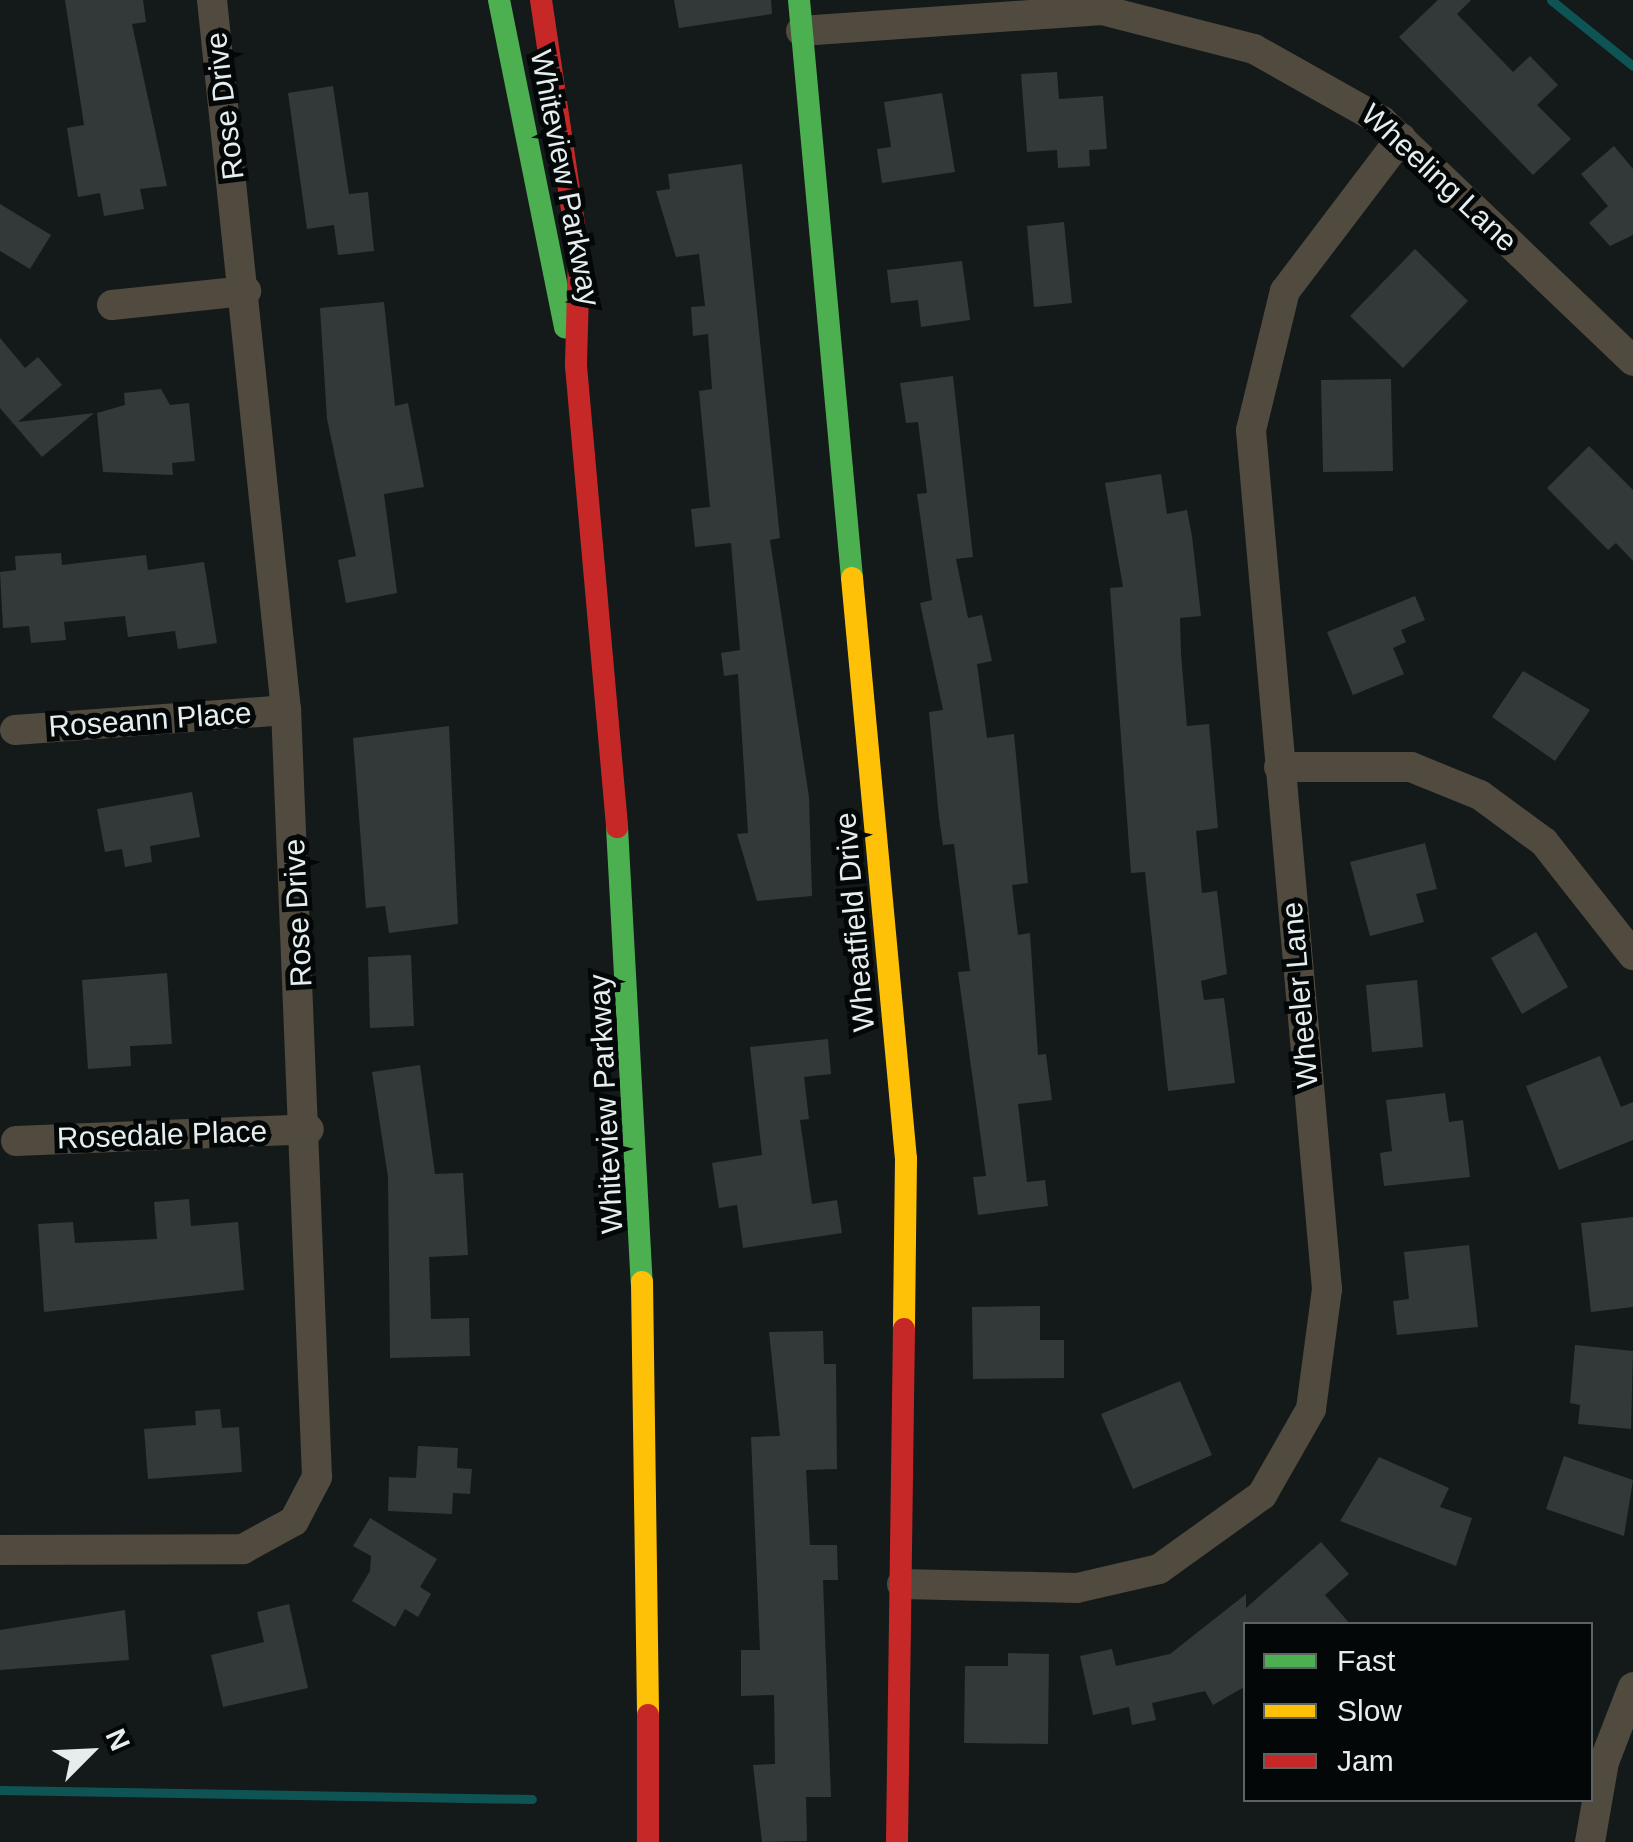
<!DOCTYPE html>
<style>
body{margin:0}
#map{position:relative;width:1633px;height:1842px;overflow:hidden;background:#141a1a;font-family:Helvetica,sans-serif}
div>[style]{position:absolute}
.stream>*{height:9px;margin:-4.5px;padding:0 4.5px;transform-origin:4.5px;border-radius:4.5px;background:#0f5455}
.building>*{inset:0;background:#333838}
.street>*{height:30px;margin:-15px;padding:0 15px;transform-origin:15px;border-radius:15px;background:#514a3f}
.fast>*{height:22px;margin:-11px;padding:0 11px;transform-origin:11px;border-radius:11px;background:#4caf50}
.slow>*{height:22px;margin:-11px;padding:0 11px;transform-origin:11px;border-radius:11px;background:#ffc107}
.jam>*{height:22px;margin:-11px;padding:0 11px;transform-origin:11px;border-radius:11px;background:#c62828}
span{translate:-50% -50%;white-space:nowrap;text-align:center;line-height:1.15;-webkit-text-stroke:10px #030707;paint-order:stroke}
.street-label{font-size:30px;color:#e5eded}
.legend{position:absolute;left:1243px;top:1622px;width:350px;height:180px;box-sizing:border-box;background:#030707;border:2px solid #5d6363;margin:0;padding:12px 18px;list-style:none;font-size:30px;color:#e5eded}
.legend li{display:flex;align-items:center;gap:20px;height:50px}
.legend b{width:50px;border:2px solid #5d6363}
.north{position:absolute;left:40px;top:1702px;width:100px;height:100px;-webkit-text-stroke:8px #030707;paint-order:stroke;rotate:66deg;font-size:28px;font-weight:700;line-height:40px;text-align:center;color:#e5eded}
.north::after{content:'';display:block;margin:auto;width:35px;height:45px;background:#e5eded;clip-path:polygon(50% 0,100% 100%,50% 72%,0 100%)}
</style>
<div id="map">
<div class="stream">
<i style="left:1551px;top:0;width:105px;rotate:38.8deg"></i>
<i style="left:0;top:1790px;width:532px;rotate:0.97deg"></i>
</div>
<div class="building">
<i style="clip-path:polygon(65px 0,143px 0,146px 22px,132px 24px,167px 186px,140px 189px,144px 209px,104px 216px,100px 193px,78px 197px,67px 128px,84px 125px)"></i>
<i style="clip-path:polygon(674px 0,771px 0,772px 14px,679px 28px)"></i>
<i style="clip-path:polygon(1438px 0,1471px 0,1457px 14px,1513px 72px,1530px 56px,1558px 85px,1537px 105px,1571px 139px,1533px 175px,1399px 37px)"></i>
<i style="clip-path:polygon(1057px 72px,1059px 99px,1103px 96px,1107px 149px,1089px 150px,1090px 166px,1058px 168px,1057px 150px,1027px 152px,1021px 74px)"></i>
<i style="clip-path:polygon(333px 86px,349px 194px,368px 192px,374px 251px,338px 255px,334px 225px,307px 229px,288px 93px)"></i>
<i style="clip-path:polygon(942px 93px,955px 172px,882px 183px,877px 149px,891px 147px,884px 102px)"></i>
<i style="clip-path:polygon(1614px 146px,1633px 169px,1633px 235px,1610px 246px,1589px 223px,1608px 206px,1581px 174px)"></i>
<i style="clip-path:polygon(742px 164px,780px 538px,770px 540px,809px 797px,812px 896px,757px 901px,737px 834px,748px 833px,738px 674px,724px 676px,721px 653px,740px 650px,731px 543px,695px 547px,691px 509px,710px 507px,699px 391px,712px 389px,708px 334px,693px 336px,691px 307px,705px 306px,699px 254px,676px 257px,656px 191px,670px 189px,668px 174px)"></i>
<i style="clip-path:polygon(0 204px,51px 235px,30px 269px,0 251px)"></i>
<i style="clip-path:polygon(1064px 222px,1072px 303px,1034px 307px,1027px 226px)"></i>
<i style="clip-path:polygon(1415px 249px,1468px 301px,1403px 368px,1350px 316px)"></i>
<i style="clip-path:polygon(962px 261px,970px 320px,921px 327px,918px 300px,891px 303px,887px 270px)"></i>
<i style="clip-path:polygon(384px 302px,395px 406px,408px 403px,424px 487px,384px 494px,397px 593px,346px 603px,338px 560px,356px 556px,327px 419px,320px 308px)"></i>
<i style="clip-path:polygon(0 338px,25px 368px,38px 357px,62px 385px,18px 422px,94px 413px,42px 457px,0 408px)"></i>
<i style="clip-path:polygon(953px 376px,973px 557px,956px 559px,968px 618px,982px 615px,992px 661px,977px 664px,987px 738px,1014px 734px,1028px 883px,1012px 885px,1018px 935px,1030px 933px,1038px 1055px,1046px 1054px,1052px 1100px,1018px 1104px,1027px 1182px,1045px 1180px,1048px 1206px,978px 1215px,973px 1177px,986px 1176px,958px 972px,970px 971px,954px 844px,943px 845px,939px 818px,929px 712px,943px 710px,920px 603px,932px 600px,917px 494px,927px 493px,918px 422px,906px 423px,900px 383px)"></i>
<i style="clip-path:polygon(1391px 379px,1393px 471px,1323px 472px,1321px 380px)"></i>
<i style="clip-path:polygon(161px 389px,170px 405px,189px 403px,195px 461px,172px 463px,173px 475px,103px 472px,97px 413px,125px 405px,124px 393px)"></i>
<i style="clip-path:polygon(1589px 446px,1633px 490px,1633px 561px,1616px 543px,1608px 550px,1547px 488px)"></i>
<i style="clip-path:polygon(1161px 474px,1167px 514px,1187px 510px,1192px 536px,1201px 616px,1180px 618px,1181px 654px,1187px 726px,1209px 724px,1218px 828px,1196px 831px,1202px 893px,1217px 891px,1227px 974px,1201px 981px,1204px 1000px,1224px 998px,1235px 1083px,1168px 1091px,1145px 872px,1131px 873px,1110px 588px,1123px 587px,1105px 483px)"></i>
<i style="clip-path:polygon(61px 553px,62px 565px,146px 555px,148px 570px,204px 562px,217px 643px,178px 649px,175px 631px,128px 637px,125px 616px,64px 622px,66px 640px,31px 643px,29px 626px,3px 628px,0 572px,16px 570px,15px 556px)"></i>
<i style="clip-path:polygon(1415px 596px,1425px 620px,1401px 630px,1406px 642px,1393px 648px,1404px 674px,1353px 695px,1327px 632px)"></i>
<i style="clip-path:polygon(1523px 671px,1590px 710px,1555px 761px,1492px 717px)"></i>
<i style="clip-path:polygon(449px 726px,458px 924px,389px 933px,385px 906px,366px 908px,353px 738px)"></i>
<i style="clip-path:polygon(192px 792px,200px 837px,150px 846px,152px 862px,125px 867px,122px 849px,105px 852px,97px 809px)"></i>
<i style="clip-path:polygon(1425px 843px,1437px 889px,1416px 894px,1424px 922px,1370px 936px,1350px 862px)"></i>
<i style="clip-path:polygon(1536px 932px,1568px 987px,1522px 1014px,1491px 958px)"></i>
<i style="clip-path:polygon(411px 955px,414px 1026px,370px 1028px,368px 957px)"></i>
<i style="clip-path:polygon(167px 973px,172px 1044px,130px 1046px,131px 1066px,88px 1069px,82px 980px)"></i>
<i style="clip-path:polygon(1417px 980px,1423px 1047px,1372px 1052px,1366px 985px)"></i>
<i style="clip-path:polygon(828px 1039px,831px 1074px,804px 1077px,809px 1119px,800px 1120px,812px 1204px,837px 1200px,842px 1233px,743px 1248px,737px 1205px,719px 1208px,712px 1163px,762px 1155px,750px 1047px)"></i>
<i style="clip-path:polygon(1600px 1056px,1621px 1107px,1633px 1102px,1633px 1140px,1559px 1170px,1526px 1086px)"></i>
<i style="clip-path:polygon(420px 1065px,435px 1174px,463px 1173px,468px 1255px,429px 1257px,431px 1319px,469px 1318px,470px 1356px,390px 1358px,388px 1177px,372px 1072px)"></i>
<i style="clip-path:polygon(1445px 1093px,1449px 1122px,1463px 1120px,1470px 1177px,1384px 1186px,1380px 1153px,1392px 1151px,1386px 1100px)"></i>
<i style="clip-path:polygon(189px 1199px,191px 1226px,238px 1222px,244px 1290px,44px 1312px,38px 1224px,73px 1222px,75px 1243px,157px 1239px,154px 1202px)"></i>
<i style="clip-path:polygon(1633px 1217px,1633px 1307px,1591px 1312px,1581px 1223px)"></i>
<i style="clip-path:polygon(1469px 1245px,1478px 1327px,1397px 1335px,1393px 1301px,1409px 1299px,1404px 1252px)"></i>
<i style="clip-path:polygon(1040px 1306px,1040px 1340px,1064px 1340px,1064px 1378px,973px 1379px,972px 1307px)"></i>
<i style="clip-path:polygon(823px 1331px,824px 1364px,836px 1364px,837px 1469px,806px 1470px,810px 1545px,837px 1545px,838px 1580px,823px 1580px,831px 1797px,806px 1797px,807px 1841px,762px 1842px,753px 1765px,775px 1764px,774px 1695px,741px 1696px,741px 1650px,760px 1650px,751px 1437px,780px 1436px,769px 1332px)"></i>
<i style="clip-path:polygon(1575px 1345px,1633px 1351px,1631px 1429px,1578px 1424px,1580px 1405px,1570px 1403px)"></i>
<i style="clip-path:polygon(1180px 1381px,1212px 1455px,1133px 1489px,1101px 1414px)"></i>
<i style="clip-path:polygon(220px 1409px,222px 1428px,239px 1427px,242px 1472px,148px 1479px,144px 1429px,196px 1425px,195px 1411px)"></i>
<i style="clip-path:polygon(418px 1446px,458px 1448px,457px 1468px,472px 1469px,470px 1494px,453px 1493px,452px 1514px,388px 1511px,389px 1477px,416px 1478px)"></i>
<i style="clip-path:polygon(1564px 1456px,1633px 1480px,1624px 1536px,1546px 1509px)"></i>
<i style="clip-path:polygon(1379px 1457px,1449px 1488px,1440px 1507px,1472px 1518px,1456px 1566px,1340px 1521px)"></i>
<i style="clip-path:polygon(370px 1518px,437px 1559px,420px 1587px,431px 1594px,418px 1617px,405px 1609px,395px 1627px,352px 1601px,370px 1571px,371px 1556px,353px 1546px)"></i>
<i style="clip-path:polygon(1321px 1542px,1349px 1574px,1325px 1595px,1350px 1624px,1246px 1624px,1246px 1686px,1213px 1705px,1205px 1691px,1152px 1703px,1156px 1720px,1132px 1725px,1129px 1707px,1093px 1715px,1080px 1656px,1112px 1649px,1116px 1666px,1170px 1654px,1246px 1594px,1246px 1608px)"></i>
<i style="clip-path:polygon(289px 1604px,308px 1688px,223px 1707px,211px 1655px,264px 1642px,257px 1612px)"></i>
<i style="clip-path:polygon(125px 1610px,129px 1660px,0 1670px,0 1630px)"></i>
<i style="clip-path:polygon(1008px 1653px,1049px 1654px,1048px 1744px,964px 1743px,965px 1666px,1008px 1666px)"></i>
</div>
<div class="street">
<i style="left:801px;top:31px;width:302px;rotate:-4deg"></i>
<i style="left:1102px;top:10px;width:157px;rotate:14.4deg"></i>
<i style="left:1254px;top:49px;width:147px;rotate:29.4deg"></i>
<i style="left:1382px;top:121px;width:347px;rotate:43.7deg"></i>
<i style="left:112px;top:305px;width:135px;rotate:-6deg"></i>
<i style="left:15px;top:730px;width:272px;rotate:-4.2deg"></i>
<i style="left:1279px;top:767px;width:132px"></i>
<i style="left:1411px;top:767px;width:74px;rotate:22.1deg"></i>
<i style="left:1480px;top:795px;width:79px;rotate:36.3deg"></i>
<i style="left:1544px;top:842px;width:144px;rotate:51.8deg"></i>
<i style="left:16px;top:1141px;width:293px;rotate:-2.3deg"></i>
<i style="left:0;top:1550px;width:243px;rotate:-0.2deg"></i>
<i style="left:243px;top:1549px;width:58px;rotate:-28.8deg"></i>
<i style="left:294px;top:1521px;width:50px;rotate:-62.4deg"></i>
<i style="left:317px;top:1477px;width:768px;rotate:-92.31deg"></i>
<i style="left:286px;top:710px;width:714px;rotate:-95.95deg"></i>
<i style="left:902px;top:1584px;width:175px;rotate:1.3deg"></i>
<i style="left:1077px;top:1588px;width:84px;rotate:-13deg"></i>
<i style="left:1159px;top:1569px;width:127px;rotate:-35.7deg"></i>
<i style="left:1262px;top:1495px;width:99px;rotate:-60.3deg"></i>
<i style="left:1311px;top:1409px;width:121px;rotate:-82.4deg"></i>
<i style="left:1327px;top:1289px;width:862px;rotate:-95.06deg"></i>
<i style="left:1251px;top:430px;width:143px;rotate:-76.3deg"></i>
<i style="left:1285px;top:291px;width:192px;rotate:-52.8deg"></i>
<i style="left:1590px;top:1842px;width:81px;rotate:-80.1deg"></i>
<i style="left:1604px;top:1762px;width:80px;rotate:-68.9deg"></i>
</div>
<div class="fast">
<i style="left:499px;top:0;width:334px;rotate:78.6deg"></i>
<i style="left:799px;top:0;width:580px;rotate:84.76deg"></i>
<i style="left:617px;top:827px;width:456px;rotate:86.9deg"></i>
</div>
<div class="slow">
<i style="left:852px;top:578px;width:584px;rotate:84.69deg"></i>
<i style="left:906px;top:1159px;width:170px;rotate:90.7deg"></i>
<i style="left:642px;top:1282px;width:433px;rotate:89.2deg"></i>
</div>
<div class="jam">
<i style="left:541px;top:0;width:259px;rotate:81.6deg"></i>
<i style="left:579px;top:256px;width:110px;rotate:91.6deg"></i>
<i style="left:576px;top:366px;width:463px;rotate:84.9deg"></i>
<i style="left:648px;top:1715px;width:127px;rotate:90deg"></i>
<i style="left:897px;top:1842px;width:513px;rotate:-89.22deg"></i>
</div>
<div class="street-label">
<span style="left:225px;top:106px;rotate:-97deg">Rose Drive</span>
<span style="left:565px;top:178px;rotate:79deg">Whiteview Parkway</span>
<span style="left:1439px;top:178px;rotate:43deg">Wheeling Lane</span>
<span style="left:150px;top:720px;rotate:-4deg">Roseann Place</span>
<span style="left:298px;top:913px;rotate:-93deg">Rose Drive</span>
<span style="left:855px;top:922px;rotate:-95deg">Wheatfield Drive</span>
<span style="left:1300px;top:995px;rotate:-95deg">Wheeler Lane</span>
<span style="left:606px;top:1104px;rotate:-93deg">Whiteview Parkway</span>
<span style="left:162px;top:1135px;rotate:-2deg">Rosedale Place</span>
</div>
<ul class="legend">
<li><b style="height:12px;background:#4caf50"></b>Fast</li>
<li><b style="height:12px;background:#ffc107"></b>Slow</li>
<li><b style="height:12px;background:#c62828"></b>Jam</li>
</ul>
<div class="north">N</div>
</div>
